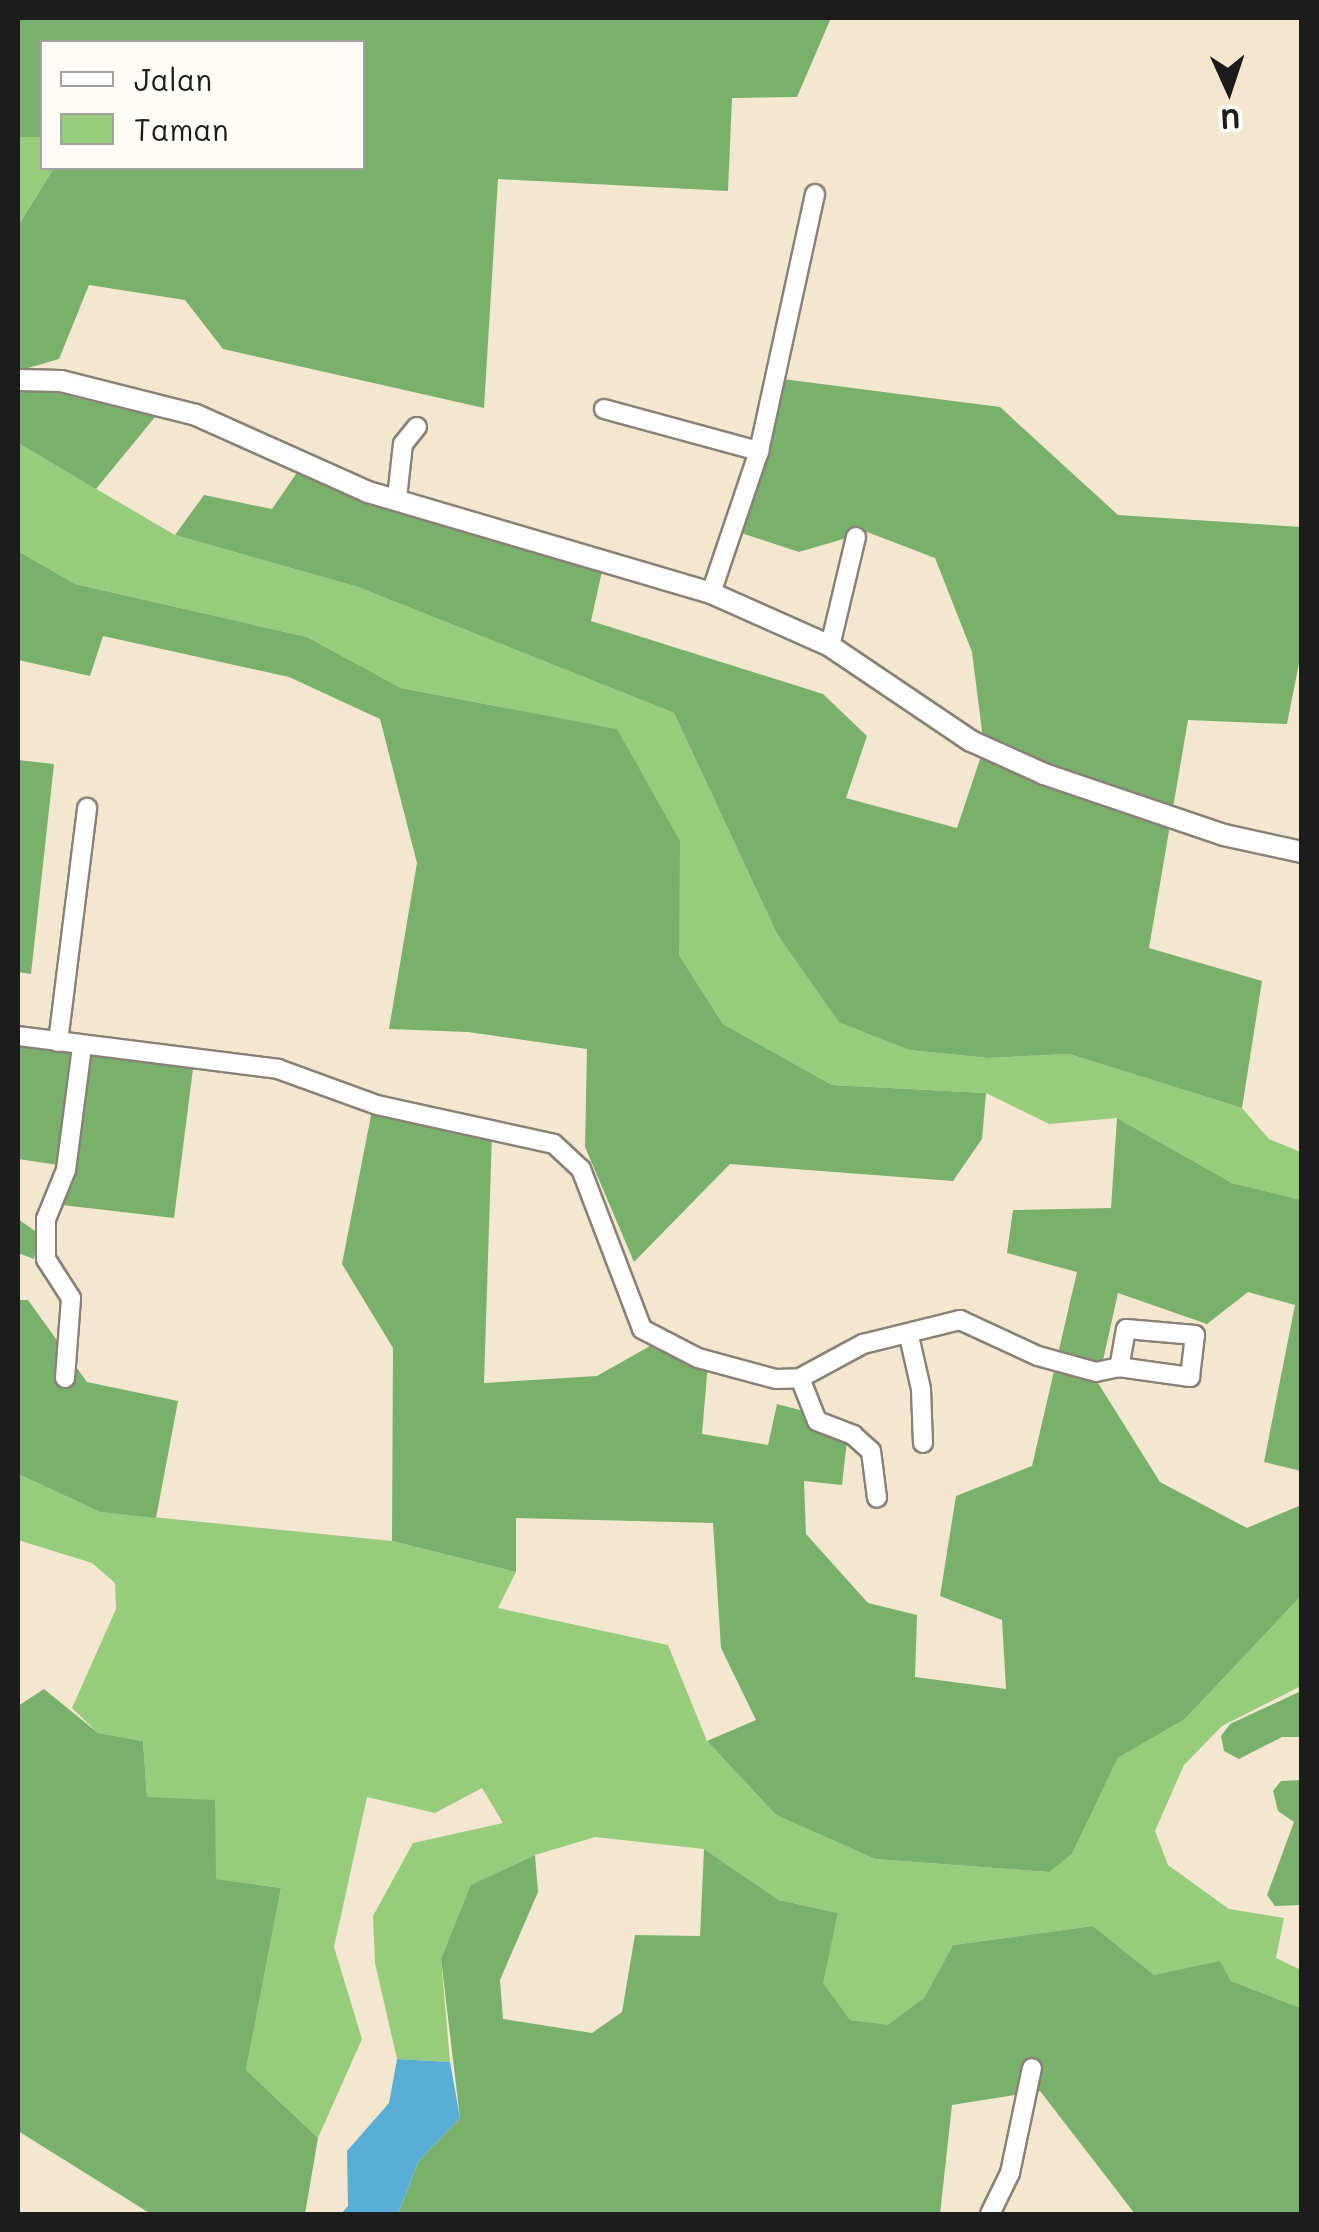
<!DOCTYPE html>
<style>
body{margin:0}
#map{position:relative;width:1319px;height:2232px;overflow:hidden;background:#f3e8cf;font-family:Mali,sans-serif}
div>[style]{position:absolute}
.green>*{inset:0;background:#97cc7d}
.forest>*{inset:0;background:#79b06c}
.water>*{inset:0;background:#5aaed6}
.roads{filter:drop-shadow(2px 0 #888276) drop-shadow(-2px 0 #888276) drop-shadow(0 2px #888276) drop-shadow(0 -2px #888276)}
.minor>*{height:18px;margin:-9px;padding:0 9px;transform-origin:9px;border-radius:9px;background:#fff}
.tertiary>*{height:20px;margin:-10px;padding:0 10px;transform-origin:10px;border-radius:10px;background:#fff}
span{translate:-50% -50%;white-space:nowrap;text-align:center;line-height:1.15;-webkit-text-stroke:8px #fdfcf7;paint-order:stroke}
.frame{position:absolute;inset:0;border:20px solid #1c1c1c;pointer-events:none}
.legend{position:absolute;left:40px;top:40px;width:325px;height:130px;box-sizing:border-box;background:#fdfcf7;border:2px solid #a3a29f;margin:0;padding:12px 18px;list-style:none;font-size:30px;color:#1c1c1c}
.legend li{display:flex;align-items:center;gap:20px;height:50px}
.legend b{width:50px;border:2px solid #a3a29f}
.north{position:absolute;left:1179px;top:40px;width:100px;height:100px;-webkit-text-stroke:8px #fdfcf7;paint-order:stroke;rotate:177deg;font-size:28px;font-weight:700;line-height:40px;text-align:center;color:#1c1c1c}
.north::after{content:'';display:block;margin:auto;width:35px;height:45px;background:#1c1c1c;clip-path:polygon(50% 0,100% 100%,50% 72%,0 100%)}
</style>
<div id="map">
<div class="green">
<i style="clip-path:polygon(18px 137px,42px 137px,42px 168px,54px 168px,18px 226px)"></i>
<i style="clip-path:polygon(18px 443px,175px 535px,358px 587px,674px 713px,777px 934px,839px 1021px,909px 1050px,988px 1058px,1069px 1054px,1242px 1108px,1269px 1139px,1301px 1152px,1301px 1200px,1232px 1183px,1117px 1118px,1049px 1124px,986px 1093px,832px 1085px,723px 1024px,679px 955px,679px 841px,616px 729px,401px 688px,307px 637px,75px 584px,18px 551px)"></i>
<i style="clip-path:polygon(18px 1474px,102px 1512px,392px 1541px,516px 1572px,498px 1608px,668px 1645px,707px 1741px,776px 1815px,875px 1859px,1048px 1872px,1072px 1854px,1118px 1758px,1185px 1719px,1301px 1596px,1301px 1686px,1222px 1726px,1184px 1765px,1155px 1831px,1168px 1865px,1229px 1909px,1284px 1918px,1276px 1958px,1301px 1970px,1301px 2008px,1231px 1981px,1220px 1962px,1154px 1975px,1093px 1926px,953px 1945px,924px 1998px,888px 2026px,850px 2020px,822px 1984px,838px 1913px,779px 1900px,704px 1849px,595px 1837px,535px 1855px,472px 1885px,441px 1959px,450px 2062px,397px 2059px,375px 1963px,373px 1916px,413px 1843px,503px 1823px,482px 1788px,435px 1813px,367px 1797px,334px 1947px,362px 2039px,318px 2138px,246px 2070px,281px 1888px,215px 1879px,147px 1797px,143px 1741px,98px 1733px,72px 1708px,116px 1609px,115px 1583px,92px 1563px,18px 1540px)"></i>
</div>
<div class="forest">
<i style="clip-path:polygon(18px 18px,831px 18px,797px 97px,732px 98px,728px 191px,498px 179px,484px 408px,223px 349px,185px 300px,89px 285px,59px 359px,18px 371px,18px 226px,54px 168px,362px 168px,362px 42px,42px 42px,42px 137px,18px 137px)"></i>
<i style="clip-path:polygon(18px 376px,62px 394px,155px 417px,96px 489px,18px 443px)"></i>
<i style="clip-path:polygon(775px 378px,1000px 407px,1118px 515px,1301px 527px,1301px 653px,1287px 724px,1188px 720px,1149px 948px,1262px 981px,1242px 1108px,1069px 1054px,988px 1058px,909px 1050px,839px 1022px,777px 934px,674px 713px,358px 587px,175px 535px,204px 495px,272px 509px,303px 464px,606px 553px,591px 621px,823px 694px,867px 736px,846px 798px,957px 828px,984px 747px,972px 652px,935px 558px,867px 532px,799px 552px,732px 530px)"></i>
<i style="clip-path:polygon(18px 551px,75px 584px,307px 637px,401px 688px,617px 729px,680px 841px,679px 955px,723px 1024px,832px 1085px,986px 1093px,982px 1139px,953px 1181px,730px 1164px,634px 1262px,585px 1147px,587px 1049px,468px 1032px,389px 1029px,417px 863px,380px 719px,289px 677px,103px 636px,90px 676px,18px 660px)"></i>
<i style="clip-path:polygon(18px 760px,54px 764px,31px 974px,18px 972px)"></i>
<i style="clip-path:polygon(18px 1040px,194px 1061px,174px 1218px,62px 1205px,65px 1166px,18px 1159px)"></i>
<i style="clip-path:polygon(374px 1100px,492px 1133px,484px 1383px,597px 1376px,664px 1338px,708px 1363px,702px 1434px,768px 1445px,777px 1404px,849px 1423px,842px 1485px,804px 1481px,806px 1534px,868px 1603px,917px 1615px,915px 1677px,1006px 1689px,1002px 1620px,940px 1596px,956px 1496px,1032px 1466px,1077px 1272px,1007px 1253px,1013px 1210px,1111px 1208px,1117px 1118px,1232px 1183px,1301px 1200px,1301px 1471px,1264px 1462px,1295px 1305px,1248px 1292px,1207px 1324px,1118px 1293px,1098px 1383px,1160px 1482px,1247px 1528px,1301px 1505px,1301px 1596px,1185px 1719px,1118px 1758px,1072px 1854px,1049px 1872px,875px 1859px,776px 1815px,707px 1741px,756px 1720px,721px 1648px,713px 1523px,516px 1518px,516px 1572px,392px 1541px,393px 1348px,342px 1264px)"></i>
<i style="clip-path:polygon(18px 1219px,38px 1233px,34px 1259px,18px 1253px)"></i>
<i style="clip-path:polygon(18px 1300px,28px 1300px,87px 1382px,178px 1401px,156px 1518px,101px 1512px,18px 1474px)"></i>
<i style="clip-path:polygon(44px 1689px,98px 1733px,143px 1741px,147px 1797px,215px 1800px,216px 1879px,281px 1888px,246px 2070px,318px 2138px,305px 2214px,151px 2214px,18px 2131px,18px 1706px)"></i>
<i style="clip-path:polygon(1301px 1691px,1301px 1737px,1282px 1737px,1239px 1759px,1224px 1751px,1221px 1736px,1230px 1724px)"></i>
<i style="clip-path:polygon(1301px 1780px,1301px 1905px,1275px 1906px,1267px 1895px,1294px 1822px,1278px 1811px,1273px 1791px,1281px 1781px)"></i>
<i style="clip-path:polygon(704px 1849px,779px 1900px,838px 1913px,823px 1983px,850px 2020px,888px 2025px,924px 1998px,953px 1945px,1093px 1926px,1154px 1975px,1220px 1961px,1231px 1981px,1301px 2008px,1301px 2214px,1135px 2214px,1040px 2091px,952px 2105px,940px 2214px,398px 2214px,418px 2162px,460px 2118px,441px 1959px,471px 1885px,535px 1855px,538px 1892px,500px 1980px,503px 2019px,592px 2033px,622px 2012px,635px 1935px,700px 1936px)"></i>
</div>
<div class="water">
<i style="clip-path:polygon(397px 2059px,450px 2062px,460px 2118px,418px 2162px,398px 2214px,341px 2214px,348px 2206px,347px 2151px,389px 2103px)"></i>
</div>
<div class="roads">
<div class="minor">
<i style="left:604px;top:409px;width:161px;rotate:15.2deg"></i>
<i style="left:397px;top:498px;width:54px;rotate:-83.7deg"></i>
<i style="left:403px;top:444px;width:22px;rotate:-51deg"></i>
<i style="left:711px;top:593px;width:150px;rotate:-71.3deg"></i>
<i style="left:759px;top:451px;width:263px;rotate:-77.7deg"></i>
<i style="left:830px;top:646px;width:112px;rotate:-76.6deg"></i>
<i style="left:18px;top:1036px;width:262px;rotate:7.2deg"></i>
<i style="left:278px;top:1069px;width:105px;rotate:20deg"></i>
<i style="left:377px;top:1105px;width:181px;rotate:12.4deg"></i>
<i style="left:554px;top:1144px;width:37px;rotate:43deg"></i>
<i style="left:581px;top:1169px;width:171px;rotate:69.1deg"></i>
<i style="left:642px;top:1329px;width:63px;rotate:27.4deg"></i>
<i style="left:698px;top:1358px;width:81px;rotate:15.1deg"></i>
<i style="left:776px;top:1379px;width:24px;rotate:-2deg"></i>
<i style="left:800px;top:1378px;width:72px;rotate:-28.4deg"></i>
<i style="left:863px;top:1344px;width:100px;rotate:-13.9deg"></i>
<i style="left:960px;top:1320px;width:86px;rotate:24.8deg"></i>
<i style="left:1038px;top:1356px;width:60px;rotate:15.4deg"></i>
<i style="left:1096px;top:1372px;width:24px;rotate:-12deg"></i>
<i style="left:1119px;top:1367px;width:72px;rotate:8deg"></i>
<i style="left:1190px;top:1377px;width:42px;rotate:-83.2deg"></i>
<i style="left:1195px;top:1335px;width:69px;rotate:-175deg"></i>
<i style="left:1126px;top:1329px;width:39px;rotate:100deg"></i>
<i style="left:58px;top:1042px;width:236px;rotate:-82.9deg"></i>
<i style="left:909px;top:1336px;width:54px;rotate:77.2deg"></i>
<i style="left:921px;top:1389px;width:54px;rotate:87.9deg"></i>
<i style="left:65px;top:1378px;width:80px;rotate:-85.7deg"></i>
<i style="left:71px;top:1298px;width:46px;rotate:-122.7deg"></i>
<i style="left:46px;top:1259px;width:40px;rotate:-90deg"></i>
<i style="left:46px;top:1219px;width:53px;rotate:-67.8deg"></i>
<i style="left:66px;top:1170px;width:125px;rotate:-82.6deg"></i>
<i style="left:800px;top:1378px;width:46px;rotate:68.4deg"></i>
<i style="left:817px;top:1421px;width:39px;rotate:21deg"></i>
<i style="left:853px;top:1435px;width:24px;rotate:42deg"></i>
<i style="left:871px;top:1451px;width:47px;rotate:82.7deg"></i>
<i style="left:990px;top:2214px;width:46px;rotate:-64deg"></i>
<i style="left:1010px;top:2173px;width:107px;rotate:-78.2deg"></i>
</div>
<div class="tertiary">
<i style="left:18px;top:380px;width:43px;rotate:1.3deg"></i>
<i style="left:61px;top:381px;width:139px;rotate:14.1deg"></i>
<i style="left:196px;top:415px;width:188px;rotate:24.1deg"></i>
<i style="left:368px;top:492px;width:358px;rotate:16.4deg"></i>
<i style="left:711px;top:593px;width:130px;rotate:24deg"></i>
<i style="left:830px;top:646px;width:170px;rotate:34deg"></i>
<i style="left:971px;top:741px;width:80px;rotate:24.3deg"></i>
<i style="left:1044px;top:774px;width:190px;rotate:18.7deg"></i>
<i style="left:1224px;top:835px;width:80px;rotate:12.3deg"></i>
</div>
</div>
<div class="frame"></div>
<ul class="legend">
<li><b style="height:12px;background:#fff"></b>Jalan</li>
<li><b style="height:28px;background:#97cc7d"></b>Taman</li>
</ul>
<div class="north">U</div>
</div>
